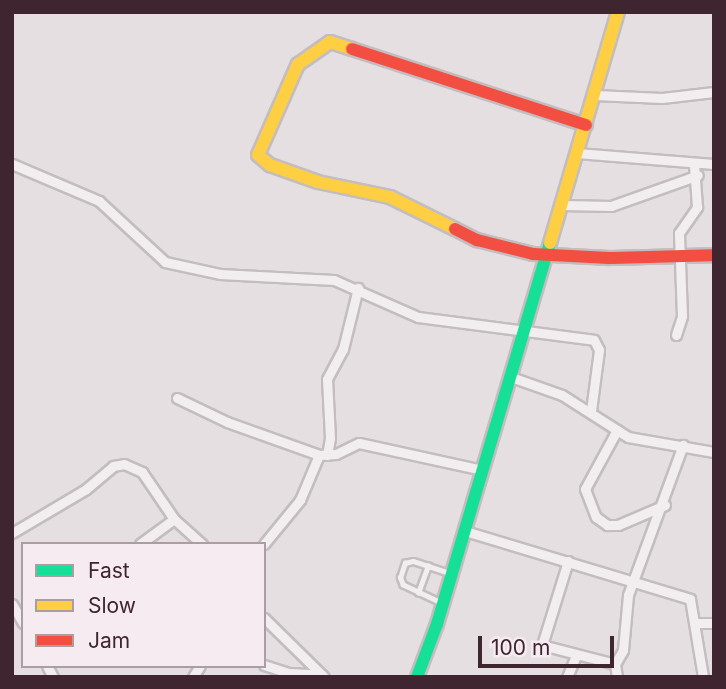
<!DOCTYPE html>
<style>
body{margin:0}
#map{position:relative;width:726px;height:689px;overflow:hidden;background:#e5dfe2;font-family:Inter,sans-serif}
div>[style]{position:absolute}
.roads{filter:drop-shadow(2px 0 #c3bdc0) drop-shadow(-2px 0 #c3bdc0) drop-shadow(0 2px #c3bdc0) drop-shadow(0 -2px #c3bdc0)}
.lane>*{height:4.5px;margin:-2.25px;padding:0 2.25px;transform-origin:2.25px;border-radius:2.25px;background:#f2eef0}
.street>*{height:9px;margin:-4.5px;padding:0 4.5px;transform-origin:4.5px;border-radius:4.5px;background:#f2eef0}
.fast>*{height:12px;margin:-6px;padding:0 6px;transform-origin:6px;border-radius:6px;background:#16e098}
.slow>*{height:12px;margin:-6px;padding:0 6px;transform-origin:6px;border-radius:6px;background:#ffcf43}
.jam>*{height:12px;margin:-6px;padding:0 6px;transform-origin:6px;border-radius:6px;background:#f24e42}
span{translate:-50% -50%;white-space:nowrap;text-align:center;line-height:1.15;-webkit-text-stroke:5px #f5ebf0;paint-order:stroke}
.frame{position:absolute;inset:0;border:14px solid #3f2530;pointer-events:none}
.legend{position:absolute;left:21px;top:542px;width:245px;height:126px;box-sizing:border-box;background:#f5ebf0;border:2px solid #ac9ca3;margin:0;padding:9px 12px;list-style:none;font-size:21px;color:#3f2530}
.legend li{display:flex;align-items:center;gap:14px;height:35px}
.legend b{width:35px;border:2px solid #ac9ca3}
.scale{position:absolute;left:478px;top:636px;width:136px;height:32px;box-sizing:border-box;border:4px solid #3f2530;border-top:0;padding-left:9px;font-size:21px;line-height:24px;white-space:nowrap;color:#3f2530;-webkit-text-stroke:5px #f5ebf0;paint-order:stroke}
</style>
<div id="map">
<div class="roads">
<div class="lane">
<i style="left:418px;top:593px;width:29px;rotate:-70deg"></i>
<i style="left:441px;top:603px;width:42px;rotate:-154.7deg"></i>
<i style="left:403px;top:585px;width:8px;rotate:-113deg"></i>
<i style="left:400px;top:578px;width:16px;rotate:-72deg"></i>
<i style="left:405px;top:563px;width:8px;rotate:-14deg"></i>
<i style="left:413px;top:561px;width:40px;rotate:18deg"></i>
</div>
<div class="street">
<i style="left:595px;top:95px;width:67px;rotate:2.6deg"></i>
<i style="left:662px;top:98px;width:52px;rotate:-6.6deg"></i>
<i style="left:577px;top:153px;width:137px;rotate:4.6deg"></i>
<i style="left:12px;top:164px;width:95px;rotate:23deg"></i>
<i style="left:99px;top:201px;width:90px;rotate:42.7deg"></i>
<i style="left:165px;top:262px;width:56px;rotate:12.3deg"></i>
<i style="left:220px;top:274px;width:114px;rotate:3deg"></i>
<i style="left:334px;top:280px;width:92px;rotate:23.8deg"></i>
<i style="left:418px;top:317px;width:177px;rotate:7.4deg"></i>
<i style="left:594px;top:340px;width:11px;rotate:63deg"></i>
<i style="left:599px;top:350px;width:62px;rotate:97.5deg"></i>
<i style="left:562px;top:205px;width:49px;rotate:1.2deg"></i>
<i style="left:611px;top:206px;width:92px;rotate:-19.6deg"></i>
<i style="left:676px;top:335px;width:20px;rotate:-72deg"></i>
<i style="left:682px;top:316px;width:83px;rotate:-92.1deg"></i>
<i style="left:679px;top:233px;width:32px;rotate:-55deg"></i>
<i style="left:697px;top:207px;width:42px;rotate:-94.1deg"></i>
<i style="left:511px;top:377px;width:54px;rotate:19.4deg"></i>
<i style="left:562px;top:395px;width:78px;rotate:32.5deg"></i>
<i style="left:628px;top:437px;width:87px;rotate:9.9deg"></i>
<i style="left:177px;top:398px;width:55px;rotate:25.6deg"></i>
<i style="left:227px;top:422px;width:98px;rotate:19.7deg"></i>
<i style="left:319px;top:455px;width:17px;rotate:-3deg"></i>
<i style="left:336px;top:454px;width:25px;rotate:-26deg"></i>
<i style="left:359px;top:443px;width:127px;rotate:12.3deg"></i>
<i style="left:617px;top:430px;width:67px;rotate:118.5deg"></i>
<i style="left:585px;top:489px;width:30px;rotate:69deg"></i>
<i style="left:596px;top:517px;width:14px;rotate:36deg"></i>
<i style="left:607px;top:525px;width:11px"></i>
<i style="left:618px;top:525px;width:51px;rotate:-23.1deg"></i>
<i style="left:327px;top:455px;width:17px;rotate:-80deg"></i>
<i style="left:330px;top:438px;width:59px;rotate:-92.9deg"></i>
<i style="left:327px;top:379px;width:34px;rotate:-62deg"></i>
<i style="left:343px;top:349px;width:63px;rotate:-76.2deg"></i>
<i style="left:465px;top:531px;width:235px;rotate:16.8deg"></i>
<i style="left:690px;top:599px;width:79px;rotate:80.5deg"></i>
<i style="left:12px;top:533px;width:86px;rotate:-30.7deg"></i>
<i style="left:86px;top:489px;width:35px;rotate:-40deg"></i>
<i style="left:113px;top:466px;width:11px;rotate:-10deg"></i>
<i style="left:124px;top:464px;width:20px;rotate:24deg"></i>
<i style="left:142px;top:472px;width:57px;rotate:55.8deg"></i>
<i style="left:174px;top:519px;width:38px;rotate:42deg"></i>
<i style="left:140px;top:544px;width:42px;rotate:-36.3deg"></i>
<i style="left:264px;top:544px;width:57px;rotate:-50.7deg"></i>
<i style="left:300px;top:500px;width:49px;rotate:-67.1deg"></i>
<i style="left:568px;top:561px;width:88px;rotate:107.2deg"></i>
<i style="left:542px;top:645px;width:75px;rotate:14.6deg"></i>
<i style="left:12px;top:604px;width:22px;rotate:60deg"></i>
<i style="left:264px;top:618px;width:84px;rotate:44.5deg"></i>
<i style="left:696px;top:623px;width:18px"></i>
<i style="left:615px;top:664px;width:16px;rotate:-60deg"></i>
<i style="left:623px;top:650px;width:55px;rotate:-84.8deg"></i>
<i style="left:628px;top:595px;width:160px;rotate:-69.9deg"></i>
<i style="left:615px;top:664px;width:13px;rotate:81deg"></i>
<i style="left:264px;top:665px;width:26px;rotate:18deg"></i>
<i style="left:289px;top:673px;width:33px;rotate:3deg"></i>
<i style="left:47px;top:666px;width:13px;rotate:61deg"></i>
<i style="left:193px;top:677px;width:13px;rotate:-58deg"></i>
<i style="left:567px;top:677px;width:23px;rotate:-67deg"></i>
</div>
<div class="fast">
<i style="left:417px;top:677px;width:57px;rotate:-69.3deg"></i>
<i style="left:437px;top:624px;width:397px;rotate:-73.5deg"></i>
</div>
<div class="slow">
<i style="left:352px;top:49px;width:23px;rotate:-162deg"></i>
<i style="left:330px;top:42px;width:39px;rotate:145deg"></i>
<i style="left:298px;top:64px;width:99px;rotate:113.7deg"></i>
<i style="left:258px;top:155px;width:16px;rotate:40deg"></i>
<i style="left:270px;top:165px;width:51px;rotate:19.5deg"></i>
<i style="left:318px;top:182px;width:74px;rotate:11.8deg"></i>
<i style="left:390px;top:197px;width:72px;rotate:26.2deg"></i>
<i style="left:550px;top:243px;width:241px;rotate:-73.6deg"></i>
</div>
<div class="jam">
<i style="left:352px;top:49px;width:246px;rotate:18deg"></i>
<i style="left:455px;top:229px;width:25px;rotate:27deg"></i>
<i style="left:477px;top:240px;width:58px;rotate:14deg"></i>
<i style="left:533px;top:254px;width:76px;rotate:3deg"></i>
<i style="left:609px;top:258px;width:105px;rotate:-1.6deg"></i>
</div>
</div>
<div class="frame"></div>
<ul class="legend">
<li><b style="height:9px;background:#16e098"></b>Fast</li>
<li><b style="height:9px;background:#ffcf43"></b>Slow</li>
<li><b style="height:9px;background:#f24e42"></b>Jam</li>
</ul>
<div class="scale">100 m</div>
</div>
